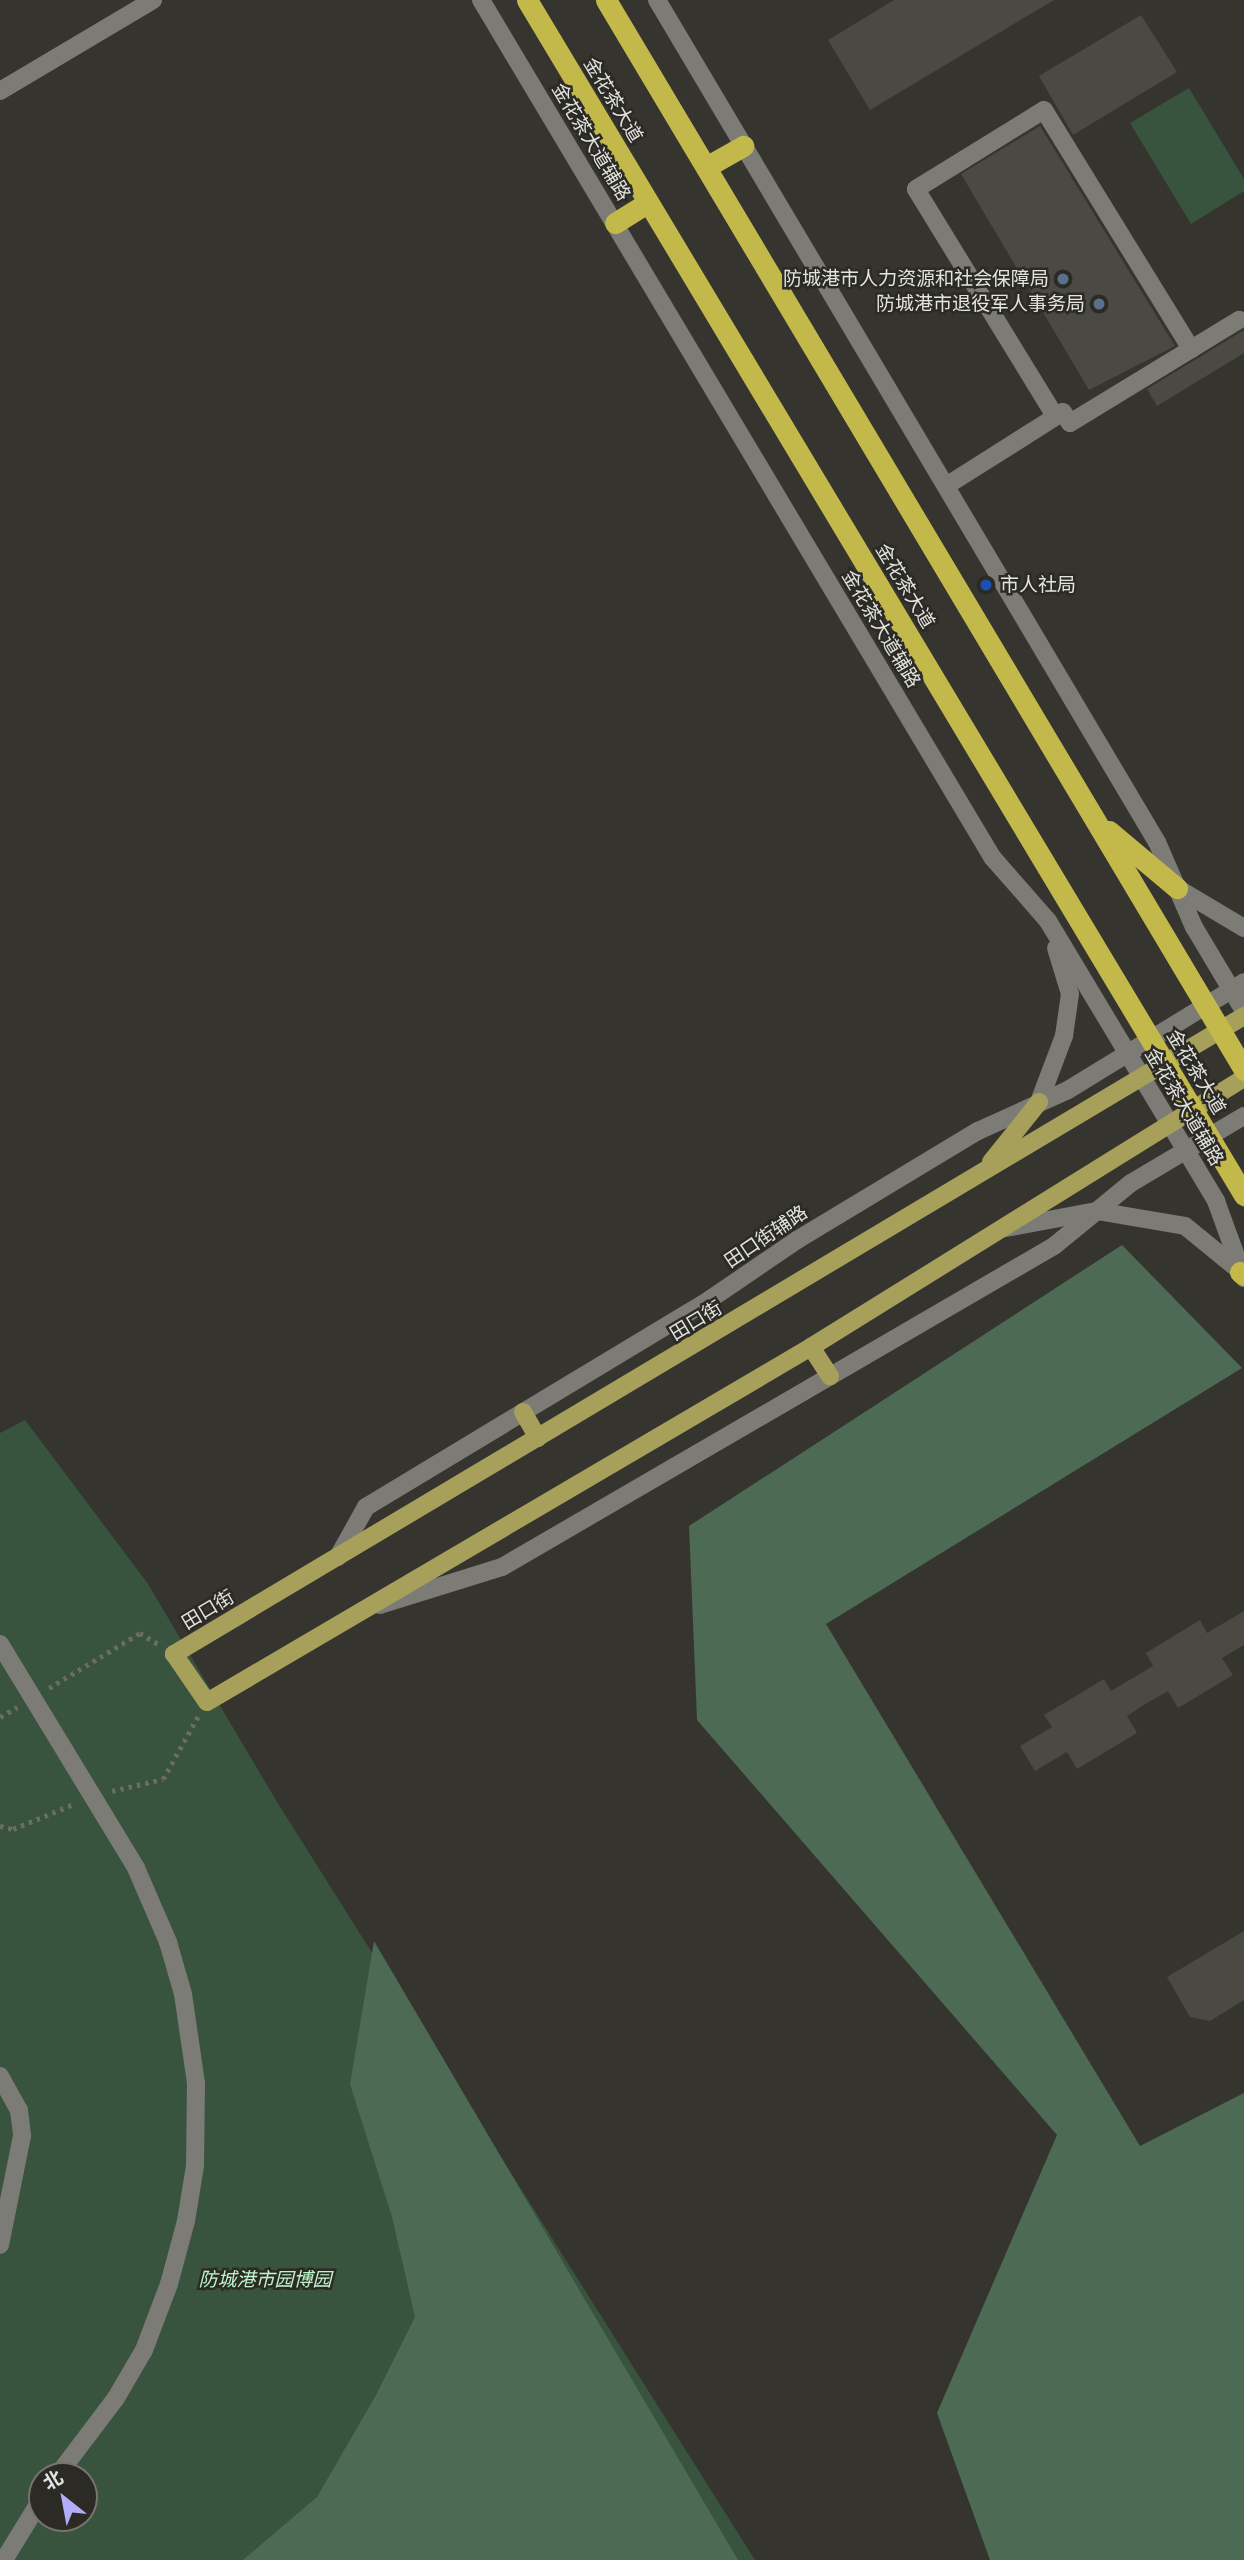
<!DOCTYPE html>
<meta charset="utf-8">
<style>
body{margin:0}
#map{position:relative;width:1244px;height:2560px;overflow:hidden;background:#35342f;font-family:"Times New Roman","Noto Sans SC",serif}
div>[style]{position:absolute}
.green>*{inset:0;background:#38543f}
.forest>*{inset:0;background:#4d6a54}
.building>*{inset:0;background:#4a4943}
.path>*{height:4.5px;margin-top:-2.25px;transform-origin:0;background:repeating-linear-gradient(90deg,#6c6c67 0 3.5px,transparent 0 8.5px)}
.minor>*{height:18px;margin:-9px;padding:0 9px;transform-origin:9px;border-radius:9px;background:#7c7b75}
.major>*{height:18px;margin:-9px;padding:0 9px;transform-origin:9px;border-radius:9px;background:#a7a05b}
.highway>*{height:21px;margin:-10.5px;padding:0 10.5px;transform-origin:10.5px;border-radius:10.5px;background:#c3b84a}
.dots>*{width:19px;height:19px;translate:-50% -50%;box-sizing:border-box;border:4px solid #2b2a25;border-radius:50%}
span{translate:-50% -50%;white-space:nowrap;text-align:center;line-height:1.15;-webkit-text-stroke:5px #2b2a25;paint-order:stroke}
.street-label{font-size:19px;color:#e3e3df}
.poi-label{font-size:19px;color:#e3e3df}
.right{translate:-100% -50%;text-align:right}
.left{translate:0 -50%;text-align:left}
.park-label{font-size:19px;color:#bef4cb;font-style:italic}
.north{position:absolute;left:28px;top:2462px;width:70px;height:70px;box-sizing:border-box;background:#2b2a25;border:2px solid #75746f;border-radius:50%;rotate:329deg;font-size:19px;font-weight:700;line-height:28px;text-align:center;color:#e3e3df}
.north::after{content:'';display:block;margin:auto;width:24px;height:32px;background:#b2adfa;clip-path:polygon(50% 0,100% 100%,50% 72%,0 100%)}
</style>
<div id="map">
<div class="green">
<i style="clip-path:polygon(1189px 88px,1244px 179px,1244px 191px,1191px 224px,1130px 123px)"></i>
<i style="clip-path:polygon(evenodd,25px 1420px,148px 1584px,277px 1802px,755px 2560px,0 2560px,0 1433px,25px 1420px,42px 2476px,84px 2476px,84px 2518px,42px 2518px,42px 2476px)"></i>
</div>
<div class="forest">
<i style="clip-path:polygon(1122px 1245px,1242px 1368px,826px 1624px,1140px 2146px,1244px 2093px,1244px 2560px,990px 2560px,937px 2413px,1057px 2135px,697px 1720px,689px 1526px)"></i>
<i style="clip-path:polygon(374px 1941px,738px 2560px,243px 2560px,317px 2497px,375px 2397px,415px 2317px,392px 2217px,350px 2084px)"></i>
</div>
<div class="building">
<i style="clip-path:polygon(894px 0,1054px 0,870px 110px,828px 40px)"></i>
<i style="clip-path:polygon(1141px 15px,1177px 72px,1073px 135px,1039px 76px)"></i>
<i style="clip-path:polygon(1040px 126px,1175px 346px,1089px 390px,961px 174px)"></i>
<i style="clip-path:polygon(1244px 330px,1244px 353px,1157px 406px,1147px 389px)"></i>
<i style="clip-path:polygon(1244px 1611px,1244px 1645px,1222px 1658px,1233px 1675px,1178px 1708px,1168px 1691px,1147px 1703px,1127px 1716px,1137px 1733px,1077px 1769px,1067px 1752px,1035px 1771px,1020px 1746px,1052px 1727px,1044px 1715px,1104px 1679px,1111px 1691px,1153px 1666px,1146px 1653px,1200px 1620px,1207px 1633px)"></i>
<i style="clip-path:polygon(1244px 1931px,1244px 2000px,1210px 2021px,1190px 2017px,1167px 1977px)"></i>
</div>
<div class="path">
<i style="left:49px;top:1688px;width:106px;rotate:-31.1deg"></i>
<i style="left:140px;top:1633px;width:21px;rotate:31deg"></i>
<i style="left:0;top:1717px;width:20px;rotate:-30deg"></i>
<i style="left:112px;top:1791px;width:52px;rotate:-13.2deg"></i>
<i style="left:163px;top:1779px;width:72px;rotate:-60.9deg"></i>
<i style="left:0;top:1826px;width:13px;rotate:13deg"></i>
<i style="left:13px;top:1829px;width:66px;rotate:-22.3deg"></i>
</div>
<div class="minor">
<i style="left:481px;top:0;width:998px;rotate:59.19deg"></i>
<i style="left:992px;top:857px;width:85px;rotate:48.8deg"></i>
<i style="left:1048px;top:921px;width:327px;rotate:59deg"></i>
<i style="left:1216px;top:1201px;width:82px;rotate:70deg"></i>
<i style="left:657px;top:0;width:979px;rotate:59.3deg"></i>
<i style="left:1157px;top:842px;width:93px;rotate:66.5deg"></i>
<i style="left:1194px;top:927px;width:98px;rotate:59.2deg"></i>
<i style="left:0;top:91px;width:178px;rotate:-30.7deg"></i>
<i style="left:1055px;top:416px;width:266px;rotate:-121.5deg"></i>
<i style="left:916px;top:189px;width:150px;rotate:-31.7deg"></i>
<i style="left:1044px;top:110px;width:281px;rotate:58.4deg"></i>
<i style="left:946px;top:486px;width:138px;rotate:-32.3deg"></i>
<i style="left:1063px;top:412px;width:13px;rotate:58deg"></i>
<i style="left:1070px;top:423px;width:198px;rotate:-31.4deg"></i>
<i style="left:1177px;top:888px;width:78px;rotate:30.8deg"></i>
<i style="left:1039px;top:1102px;width:71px;rotate:-69.3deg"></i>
<i style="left:1064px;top:1036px;width:42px;rotate:-81.9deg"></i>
<i style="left:1070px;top:994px;width:48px;rotate:-106.9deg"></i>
<i style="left:1006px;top:1228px;width:93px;rotate:-10.6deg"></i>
<i style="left:1097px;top:1211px;width:89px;rotate:9.7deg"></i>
<i style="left:1185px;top:1226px;width:70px;rotate:39.2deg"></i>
<i style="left:338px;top:1557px;width:57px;rotate:-60.8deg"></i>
<i style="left:366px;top:1507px;width:401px;rotate:-31.1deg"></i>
<i style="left:709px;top:1300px;width:107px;rotate:-34.3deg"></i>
<i style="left:797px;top:1240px;width:211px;rotate:-31.1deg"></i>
<i style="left:978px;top:1131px;width:99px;rotate:-24.5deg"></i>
<i style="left:1068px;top:1090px;width:206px;rotate:-31.5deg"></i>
<i style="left:380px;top:1605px;width:128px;rotate:-17.3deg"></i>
<i style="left:502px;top:1567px;width:639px;rotate:-30.18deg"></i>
<i style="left:1054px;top:1246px;width:99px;rotate:-39.3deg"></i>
<i style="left:1131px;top:1183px;width:131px;rotate:-30.7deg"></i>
<i style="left:0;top:1644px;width:262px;rotate:58.7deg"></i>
<i style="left:136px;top:1868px;width:81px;rotate:66.6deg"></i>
<i style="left:168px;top:1942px;width:54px;rotate:73.9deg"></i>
<i style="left:183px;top:1994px;width:90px;rotate:81.7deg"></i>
<i style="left:196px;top:2083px;width:83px;rotate:90.7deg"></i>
<i style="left:195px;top:2166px;width:56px;rotate:99.3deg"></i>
<i style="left:186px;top:2221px;width:65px;rotate:105.1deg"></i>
<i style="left:169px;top:2284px;width:71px;rotate:110.7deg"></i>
<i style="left:144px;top:2350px;width:56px;rotate:120.3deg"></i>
<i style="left:116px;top:2398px;width:98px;rotate:127.1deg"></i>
<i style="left:0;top:2076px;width:39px;rotate:61deg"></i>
<i style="left:19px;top:2110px;width:26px;rotate:83deg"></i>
<i style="left:22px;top:2136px;width:111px;rotate:101.4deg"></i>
<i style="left:4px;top:2560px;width:73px;rotate:-58.5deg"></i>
</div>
<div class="major">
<i style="left:1244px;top:1016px;width:1246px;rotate:149.19deg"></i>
<i style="left:174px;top:1654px;width:58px;rotate:55.5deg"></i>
<i style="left:207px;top:1702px;width:701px;rotate:-30.44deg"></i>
<i style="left:811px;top:1347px;width:510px;rotate:-31.85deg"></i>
<i style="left:991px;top:1162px;width:77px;rotate:-51.3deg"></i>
<i style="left:811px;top:1347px;width:35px;rotate:57deg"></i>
<i style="left:523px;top:1412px;width:30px;rotate:60deg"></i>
</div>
<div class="highway">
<i style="left:527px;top:0;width:1394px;rotate:59.04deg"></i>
<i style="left:606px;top:0;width:1246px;rotate:59.19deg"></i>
<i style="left:706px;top:167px;width:43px;rotate:-29.6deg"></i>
<i style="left:615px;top:223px;width:39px;rotate:-32deg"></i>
<i style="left:1109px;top:831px;width:89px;rotate:40deg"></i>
<i style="left:1240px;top:1272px;width:5px;rotate:37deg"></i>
</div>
<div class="dots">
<i style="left:1063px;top:279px;background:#5c6f8a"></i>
<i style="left:1099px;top:304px;background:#5c6f8a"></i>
<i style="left:986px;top:585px;background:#1a4fb4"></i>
</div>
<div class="street-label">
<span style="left:613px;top:100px;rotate:59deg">金花茶大道</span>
<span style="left:591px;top:142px;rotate:59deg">金花茶大道辅路</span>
<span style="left:905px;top:586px;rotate:59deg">金花茶大道</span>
<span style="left:881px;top:629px;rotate:59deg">金花茶大道辅路</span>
<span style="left:1196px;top:1072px;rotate:59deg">金花茶大道</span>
<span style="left:1184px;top:1107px;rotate:59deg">金花茶大道辅路</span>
<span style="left:766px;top:1237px;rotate:-34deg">田口街辅路</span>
<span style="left:696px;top:1321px;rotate:-31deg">田口街</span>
<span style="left:208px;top:1610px;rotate:-31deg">田口街</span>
</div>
<div class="poi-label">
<span class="right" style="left:1049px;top:279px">防城港市人力资源和社会保障局</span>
<span class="right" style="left:1085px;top:304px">防城港市退役军人事务局</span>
<span class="left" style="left:1000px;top:585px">市人社局</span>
</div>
<div class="park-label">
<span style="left:265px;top:2280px">防城港市园博园</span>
</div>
<div class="north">北</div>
</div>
